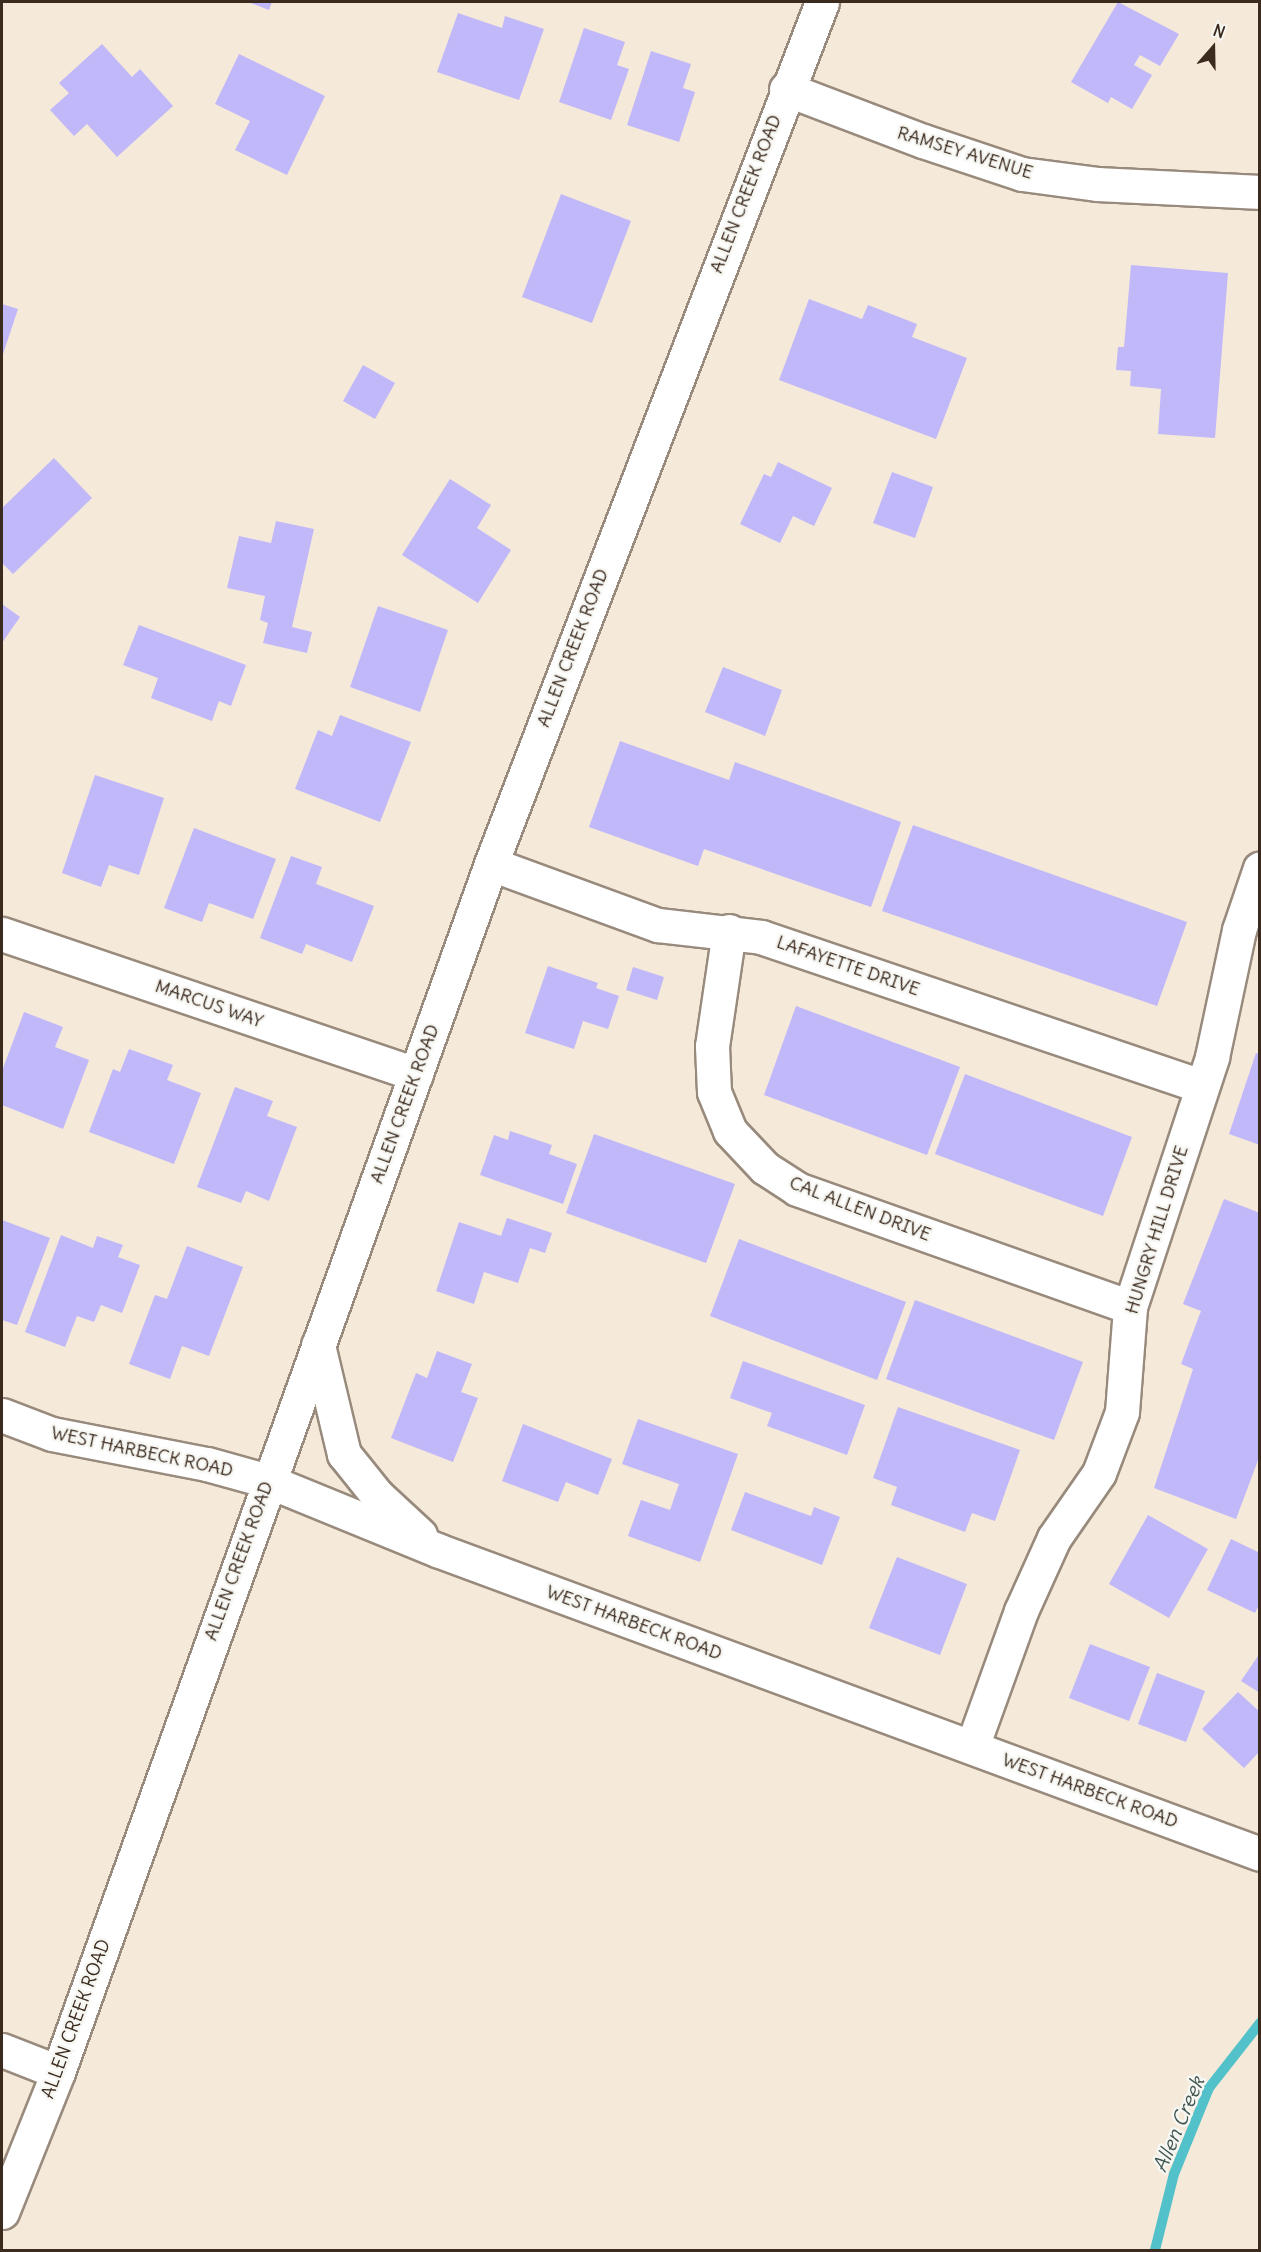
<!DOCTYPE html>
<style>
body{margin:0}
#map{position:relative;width:1261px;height:2252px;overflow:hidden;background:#f5e9d9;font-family:Delius,sans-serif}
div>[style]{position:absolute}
.stream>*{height:10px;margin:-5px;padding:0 5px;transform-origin:5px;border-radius:5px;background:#53c1c9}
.building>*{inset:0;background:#c1b8f9}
.roads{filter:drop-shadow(2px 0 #988a7c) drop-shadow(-2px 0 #988a7c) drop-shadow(0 2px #988a7c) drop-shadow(0 -2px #988a7c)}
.minor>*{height:33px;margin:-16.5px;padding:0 16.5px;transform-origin:16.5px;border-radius:16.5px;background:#fff}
span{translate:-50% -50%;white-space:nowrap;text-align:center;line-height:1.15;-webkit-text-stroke:5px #f6f6f2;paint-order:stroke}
.street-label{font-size:18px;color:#3b2a1e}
.water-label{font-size:20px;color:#425751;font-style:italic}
.frame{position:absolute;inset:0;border:3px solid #3b2a1e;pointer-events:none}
.north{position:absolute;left:1183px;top:18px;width:60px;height:60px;-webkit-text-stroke:4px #f6f6f2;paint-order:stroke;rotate:20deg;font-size:16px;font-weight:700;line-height:24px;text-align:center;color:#3b2a1e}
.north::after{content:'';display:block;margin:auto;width:21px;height:27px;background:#3b2a1e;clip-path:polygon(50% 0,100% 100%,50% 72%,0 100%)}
</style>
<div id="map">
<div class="stream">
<i style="left:1155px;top:2250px;width:78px;rotate:-76deg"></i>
<i style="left:1174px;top:2174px;width:93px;rotate:-67.9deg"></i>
<i style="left:1209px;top:2088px;width:83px;rotate:-51.9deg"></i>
</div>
<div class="building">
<i style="clip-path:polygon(248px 2px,272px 2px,269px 10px)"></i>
<i style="clip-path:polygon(1118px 2px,1179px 34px,1160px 66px,1140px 55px,1134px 65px,1152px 75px,1132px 109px,1111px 97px,1108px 103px,1071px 82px)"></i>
<i style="clip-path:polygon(458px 13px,502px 28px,505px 16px,544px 29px,519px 100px,437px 72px)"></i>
<i style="clip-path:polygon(584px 28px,625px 42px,617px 65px,629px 69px,611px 120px,559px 102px)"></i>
<i style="clip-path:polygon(102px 44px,132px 77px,140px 69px,173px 106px,117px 157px,87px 124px,74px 136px,50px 110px,69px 93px,59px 83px)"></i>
<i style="clip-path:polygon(651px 51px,691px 64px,683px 88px,695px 92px,679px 142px,627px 125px)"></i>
<i style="clip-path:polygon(239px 54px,325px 96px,287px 175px,235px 150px,250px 121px,215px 104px)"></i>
<i style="clip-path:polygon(561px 194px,631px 221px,592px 323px,522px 297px)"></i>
<i style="clip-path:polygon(1131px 265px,1228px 273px,1215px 438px,1158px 434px,1161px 389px,1130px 386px,1131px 371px,1116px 370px,1118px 347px,1124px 347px)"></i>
<i style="clip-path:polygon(809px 299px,862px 319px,868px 305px,917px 324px,912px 337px,967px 358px,936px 439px,779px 380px)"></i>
<i style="clip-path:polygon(2px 304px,18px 309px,2px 357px)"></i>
<i style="clip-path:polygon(363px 365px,395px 383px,375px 419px,343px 401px)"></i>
<i style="clip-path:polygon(54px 458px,92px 498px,13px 574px,2px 563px,2px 508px)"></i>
<i style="clip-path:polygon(778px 462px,832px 488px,814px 526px,793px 516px,780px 543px,740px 524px,764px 474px,771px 477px)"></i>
<i style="clip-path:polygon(892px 472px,933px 487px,915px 538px,873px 523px)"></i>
<i style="clip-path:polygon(450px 479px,491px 505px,477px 528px,511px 550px,478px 603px,402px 555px)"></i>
<i style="clip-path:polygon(276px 521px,314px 529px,292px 627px,312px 632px,307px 653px,263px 643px,268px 623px,260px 620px,265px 596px,227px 588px,239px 536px,271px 543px)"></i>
<i style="clip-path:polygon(2px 604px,20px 617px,2px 643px)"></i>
<i style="clip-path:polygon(378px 606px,448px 630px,420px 712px,350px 687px)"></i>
<i style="clip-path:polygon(139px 625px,246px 665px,231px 706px,219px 701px,212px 721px,151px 698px,158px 678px,123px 665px)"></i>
<i style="clip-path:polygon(723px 667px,782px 690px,765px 736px,705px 712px)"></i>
<i style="clip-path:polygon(340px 715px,411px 742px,380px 822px,295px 789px,318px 730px,332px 736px)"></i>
<i style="clip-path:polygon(620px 741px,729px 780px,735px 762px,901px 822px,871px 907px,704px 849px,698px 866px,589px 827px)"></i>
<i style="clip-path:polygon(95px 775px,164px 798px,139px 875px,109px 865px,101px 887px,62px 873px)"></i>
<i style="clip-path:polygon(913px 825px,1187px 922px,1157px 1006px,882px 911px)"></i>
<i style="clip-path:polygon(194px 828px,276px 859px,253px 919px,209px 903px,202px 922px,164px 908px)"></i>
<i style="clip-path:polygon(291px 856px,322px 867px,316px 884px,374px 906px,352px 962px,306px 944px,302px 954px,260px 938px)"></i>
<i style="clip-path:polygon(548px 966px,598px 983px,596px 988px,619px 996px,608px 1029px,583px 1021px,574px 1049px,525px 1033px)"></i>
<i style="clip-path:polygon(633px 967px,664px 977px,657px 1000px,626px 990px)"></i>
<i style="clip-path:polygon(796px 1006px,960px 1067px,927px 1155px,764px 1095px)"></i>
<i style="clip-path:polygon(24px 1012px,63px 1027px,55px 1047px,89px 1060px,63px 1129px,2px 1105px,2px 1071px)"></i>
<i style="clip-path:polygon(129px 1049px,173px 1065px,167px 1080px,201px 1093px,174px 1164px,89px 1132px,113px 1069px,120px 1072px)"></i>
<i style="clip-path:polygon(1256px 1053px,1260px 1054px,1260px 1145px,1229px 1134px)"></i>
<i style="clip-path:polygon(965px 1074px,1132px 1137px,1103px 1216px,935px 1154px)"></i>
<i style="clip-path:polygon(235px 1087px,273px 1101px,267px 1116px,297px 1127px,269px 1201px,246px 1191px,241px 1203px,197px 1187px)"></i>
<i style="clip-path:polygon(510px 1131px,552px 1145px,549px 1154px,577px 1164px,563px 1204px,480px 1175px,494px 1135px,508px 1140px)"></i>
<i style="clip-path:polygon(594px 1134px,735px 1184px,706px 1263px,566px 1213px)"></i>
<i style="clip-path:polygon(1224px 1199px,1260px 1213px,1260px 1455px,1236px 1519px,1154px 1488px,1193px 1369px,1181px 1364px,1201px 1311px,1183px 1304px)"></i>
<i style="clip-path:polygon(507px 1218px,552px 1233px,545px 1253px,530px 1248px,518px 1283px,484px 1272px,474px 1304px,436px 1291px,459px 1222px,501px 1236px)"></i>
<i style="clip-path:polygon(2px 1220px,50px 1238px,17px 1325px,2px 1320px)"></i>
<i style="clip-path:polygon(61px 1235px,93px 1248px,97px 1236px,123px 1245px,118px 1257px,140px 1265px,122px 1313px,101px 1305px,94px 1322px,77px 1316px,65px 1347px,25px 1332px)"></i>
<i style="clip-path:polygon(739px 1239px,906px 1302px,877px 1380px,710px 1316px)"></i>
<i style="clip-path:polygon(187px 1246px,243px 1267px,209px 1356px,182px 1346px,170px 1379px,129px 1364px,155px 1295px,167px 1299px)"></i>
<i style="clip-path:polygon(915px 1300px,1083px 1362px,1054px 1440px,886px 1379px)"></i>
<i style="clip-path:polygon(437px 1351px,472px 1364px,461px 1392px,478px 1398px,453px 1462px,391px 1438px,416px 1373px,427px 1378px)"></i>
<i style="clip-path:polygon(743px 1361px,865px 1405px,847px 1455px,767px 1426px,772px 1413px,730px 1398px)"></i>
<i style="clip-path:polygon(898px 1407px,1020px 1450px,995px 1521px,972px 1513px,965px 1532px,891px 1505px,897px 1487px,873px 1478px)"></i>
<i style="clip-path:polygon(638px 1419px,738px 1454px,700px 1562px,628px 1536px,641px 1500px,670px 1510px,679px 1484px,622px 1464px)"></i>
<i style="clip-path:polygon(523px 1424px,612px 1459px,598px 1495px,566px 1482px,558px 1502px,502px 1481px)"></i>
<i style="clip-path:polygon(745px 1492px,811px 1516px,814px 1507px,840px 1517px,822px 1565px,731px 1530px)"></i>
<i style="clip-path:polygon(1148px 1515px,1208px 1549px,1169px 1618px,1109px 1584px)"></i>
<i style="clip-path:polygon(1231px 1539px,1260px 1553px,1260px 1603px,1255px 1613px,1207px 1590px)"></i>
<i style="clip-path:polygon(897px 1557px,967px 1584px,940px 1655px,869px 1628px)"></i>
<i style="clip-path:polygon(1090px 1644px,1150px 1667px,1129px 1721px,1069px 1698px)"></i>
<i style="clip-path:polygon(1260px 1653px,1260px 1693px,1241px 1681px)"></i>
<i style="clip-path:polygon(1157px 1673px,1205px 1691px,1186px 1742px,1138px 1724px)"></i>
<i style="clip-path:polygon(1238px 1692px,1260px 1712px,1260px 1751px,1244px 1768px,1202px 1729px)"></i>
</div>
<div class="roads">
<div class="minor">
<i style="left:786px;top:89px;width:147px;rotate:20.8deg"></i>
<i style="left:923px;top:141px;width:104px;rotate:18.4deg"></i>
<i style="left:1022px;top:174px;width:77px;rotate:7.5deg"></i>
<i style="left:1098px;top:184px;width:162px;rotate:2.8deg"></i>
<i style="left:491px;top:864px;width:178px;rotate:20.1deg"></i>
<i style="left:658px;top:925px;width:104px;rotate:6.6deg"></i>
<i style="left:761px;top:937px;width:465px;rotate:18.7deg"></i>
<i style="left:729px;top:931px;width:116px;rotate:98.4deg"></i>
<i style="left:712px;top:1046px;width:46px;rotate:87.5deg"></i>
<i style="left:714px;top:1092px;width:42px;rotate:67.7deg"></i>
<i style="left:730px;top:1131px;width:51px;rotate:46.6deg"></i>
<i style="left:765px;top:1168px;width:38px;rotate:33deg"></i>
<i style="left:797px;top:1189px;width:353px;rotate:19.5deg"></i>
<i style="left:2px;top:934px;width:437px;rotate:18.7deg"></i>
<i style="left:318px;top:1345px;width:112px;rotate:76.6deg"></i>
<i style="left:344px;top:1454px;width:53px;rotate:51.2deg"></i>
<i style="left:377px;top:1495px;width:59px;rotate:42.9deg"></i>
<i style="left:2px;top:1415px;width:53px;rotate:20.8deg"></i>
<i style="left:52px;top:1434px;width:158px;rotate:11deg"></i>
<i style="left:207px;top:1464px;width:63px;rotate:15.6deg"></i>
<i style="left:268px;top:1481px;width:183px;rotate:22.2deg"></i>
<i style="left:437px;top:1550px;width:877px;rotate:20.27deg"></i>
<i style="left:972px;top:1747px;width:145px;rotate:-70.2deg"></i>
<i style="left:1021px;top:1611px;width:80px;rotate:-65.7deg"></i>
<i style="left:1054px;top:1538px;width:79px;rotate:-55.3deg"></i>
<i style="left:1099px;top:1473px;width:65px;rotate:-69.3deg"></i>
<i style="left:1122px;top:1412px;width:105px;rotate:-85.6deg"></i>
<i style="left:1130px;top:1307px;width:263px;rotate:-71.8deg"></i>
<i style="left:1212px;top:1057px;width:130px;rotate:-78deg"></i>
<i style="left:1239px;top:930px;width:65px;rotate:-71.3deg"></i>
<i style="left:2px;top:2050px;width:60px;rotate:21.4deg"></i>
<i style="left:2px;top:2212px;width:151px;rotate:-68.2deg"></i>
<i style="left:58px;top:2072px;width:1283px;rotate:-70.28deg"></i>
<i style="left:491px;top:864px;width:923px;rotate:-68.99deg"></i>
</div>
</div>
<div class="street-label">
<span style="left:965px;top:153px;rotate:17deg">RAMSEY AVENUE</span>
<span style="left:746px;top:194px;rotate:-69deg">ALLEN CREEK ROAD</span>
<span style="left:573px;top:648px;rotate:-69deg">ALLEN CREEK ROAD</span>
<span style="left:848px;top:966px;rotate:19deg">LAFAYETTE DRIVE</span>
<span style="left:209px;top:1004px;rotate:19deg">MARCUS WAY</span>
<span style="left:405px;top:1104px;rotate:-70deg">ALLEN CREEK ROAD</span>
<span style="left:860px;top:1209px;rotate:21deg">CAL ALLEN DRIVE</span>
<span style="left:1157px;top:1230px;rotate:-73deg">HUNGRY HILL DRIVE</span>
<span style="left:142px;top:1452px;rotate:12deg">WEST HARBECK ROAD</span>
<span style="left:239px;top:1561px;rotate:-70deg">ALLEN CREEK ROAD</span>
<span style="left:634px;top:1623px;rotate:20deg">WEST HARBECK ROAD</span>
<span style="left:1090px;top:1791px;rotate:20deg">WEST HARBECK ROAD</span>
<span style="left:76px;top:2019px;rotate:-70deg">ALLEN CREEK ROAD</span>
</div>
<div class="water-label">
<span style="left:1178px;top:2124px;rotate:-67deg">Allen Creek</span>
</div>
<div class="frame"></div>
<div class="north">N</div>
</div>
